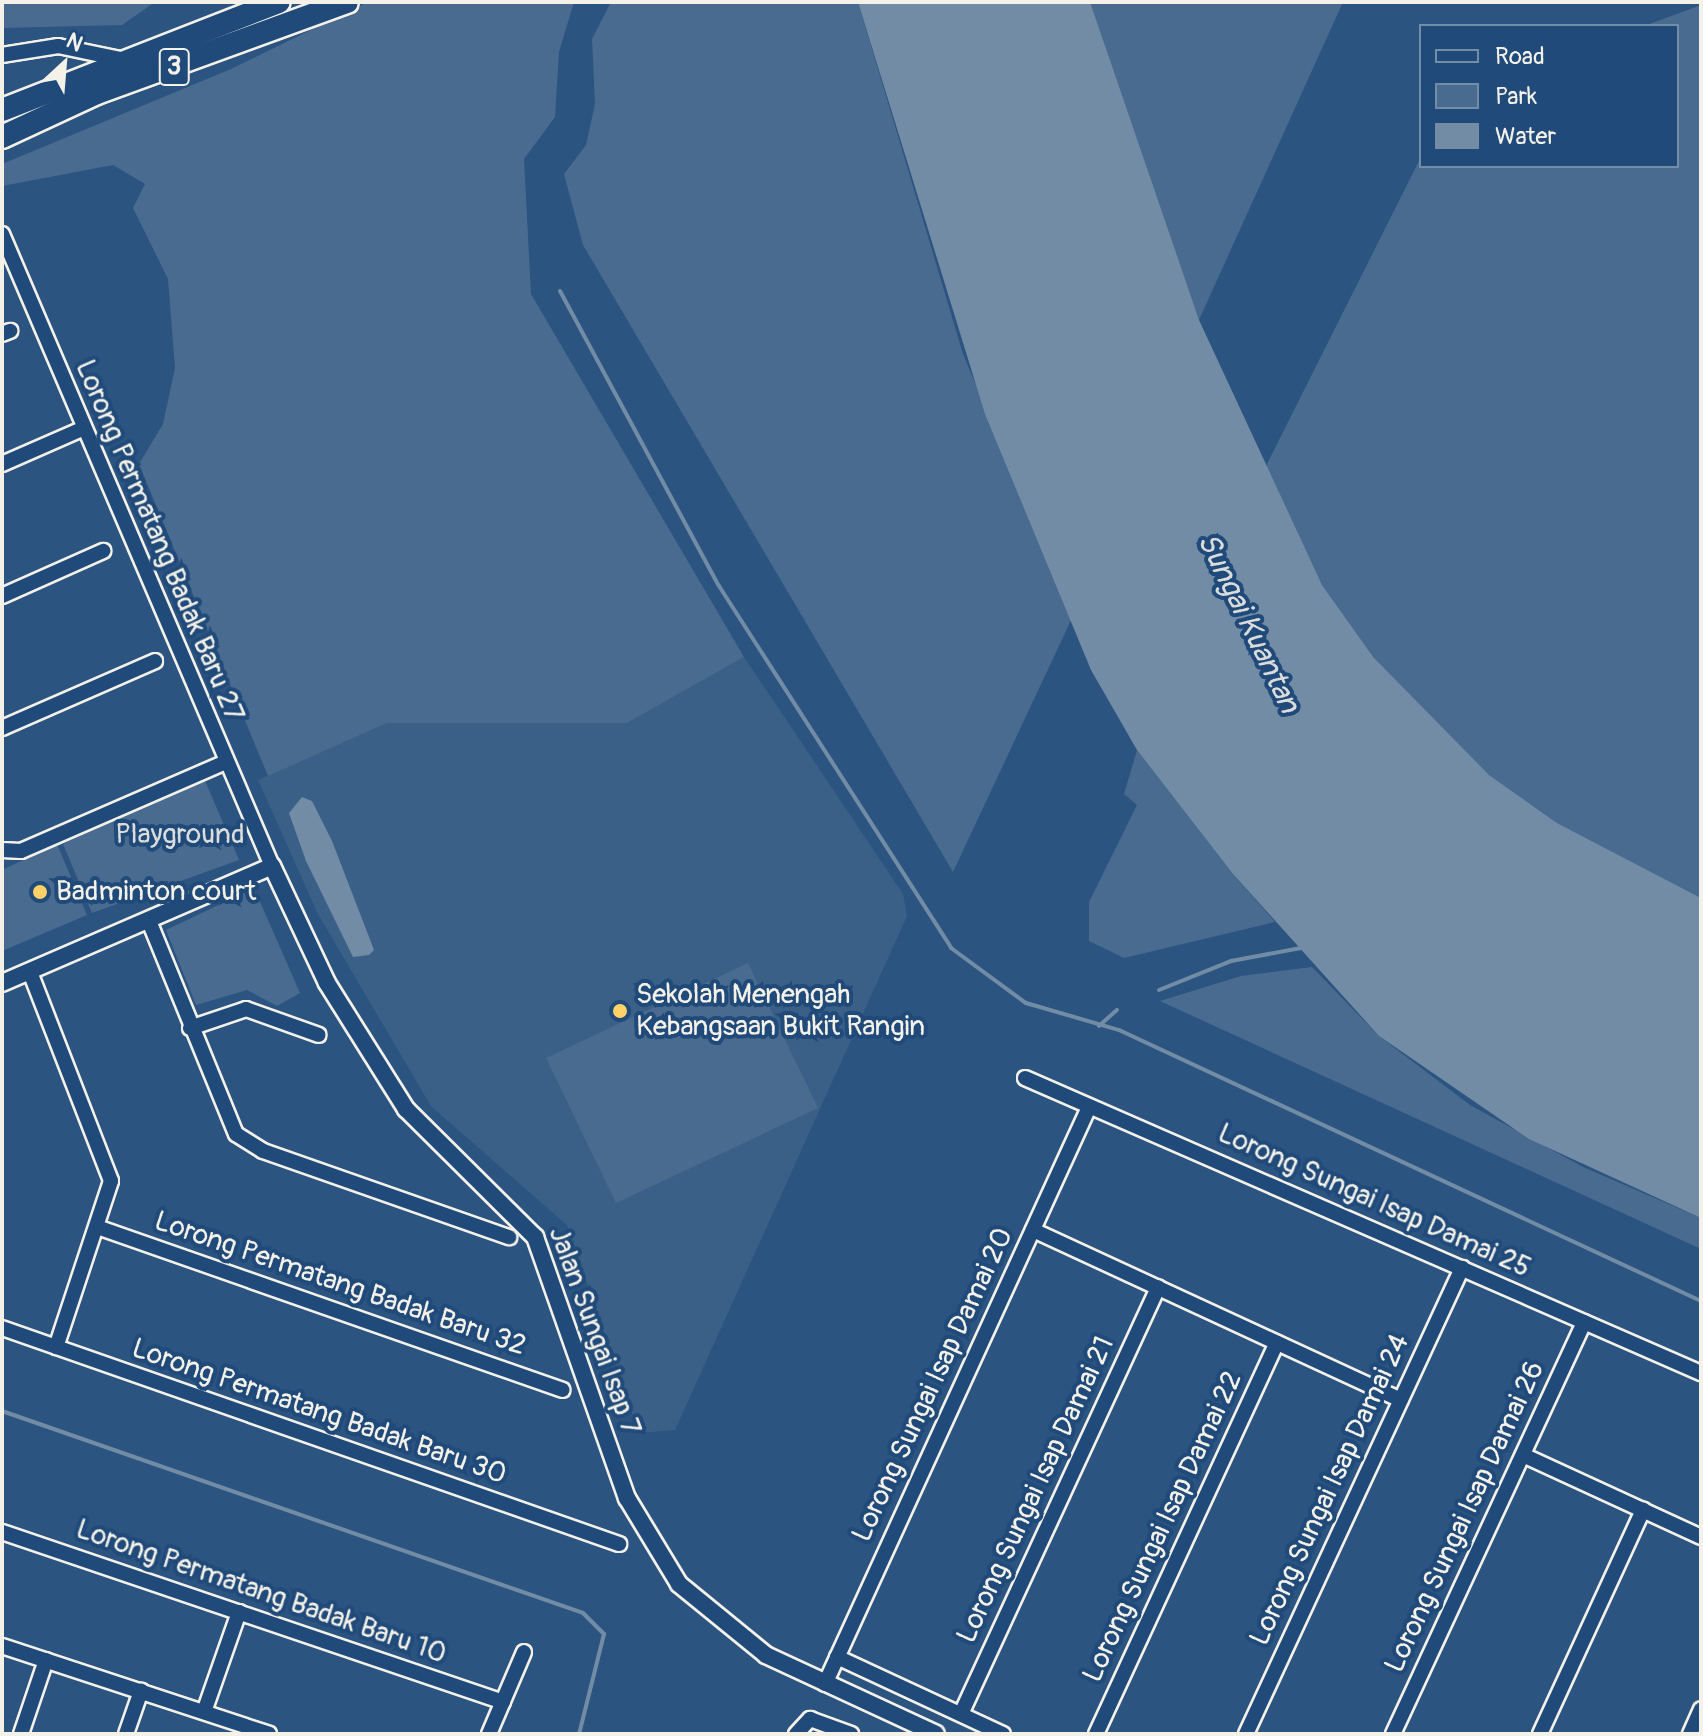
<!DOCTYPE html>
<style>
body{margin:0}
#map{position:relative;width:1703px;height:1736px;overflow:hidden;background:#2c5481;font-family:Pangolin,sans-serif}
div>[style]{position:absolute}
.built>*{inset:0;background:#3b6088}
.green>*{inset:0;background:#496b90}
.water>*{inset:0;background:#738ca6}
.stream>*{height:4px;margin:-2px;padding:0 2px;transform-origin:2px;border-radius:2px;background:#738ca6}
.roads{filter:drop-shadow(2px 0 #f4f1e8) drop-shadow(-2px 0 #f4f1e8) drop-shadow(0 2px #f4f1e8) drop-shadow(0 -2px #f4f1e8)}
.minor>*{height:14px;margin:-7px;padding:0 7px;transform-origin:7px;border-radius:7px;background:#1f4a7a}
.tertiary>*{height:16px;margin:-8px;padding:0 8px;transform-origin:8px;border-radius:8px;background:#1f4a7a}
.trunk>*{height:22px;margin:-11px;padding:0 11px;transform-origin:11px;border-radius:11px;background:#1f4a7a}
.dots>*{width:22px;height:22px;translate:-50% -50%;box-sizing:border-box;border:4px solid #1f4a7a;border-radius:50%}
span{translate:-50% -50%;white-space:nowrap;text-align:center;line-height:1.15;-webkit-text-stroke:8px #1f4a7a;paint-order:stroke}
.shield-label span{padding:2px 6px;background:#1f4a7a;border:2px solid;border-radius:6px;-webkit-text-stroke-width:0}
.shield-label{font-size:26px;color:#f4f1e8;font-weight:700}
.street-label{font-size:28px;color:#f4f1e8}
.park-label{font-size:28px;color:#dadddb}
.poi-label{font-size:28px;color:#f4f1e8}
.left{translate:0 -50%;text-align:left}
.water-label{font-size:30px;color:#dadddb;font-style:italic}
.frame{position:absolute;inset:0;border:4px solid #f4f1e8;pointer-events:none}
.legend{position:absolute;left:1419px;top:24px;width:260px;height:144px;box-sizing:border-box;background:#1f4a7a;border:2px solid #748da6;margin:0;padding:10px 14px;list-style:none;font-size:24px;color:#f4f1e8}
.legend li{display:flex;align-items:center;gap:16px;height:40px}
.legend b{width:40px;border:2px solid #748da6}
.north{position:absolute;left:24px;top:24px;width:80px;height:80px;-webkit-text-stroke:6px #1f4a7a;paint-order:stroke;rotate:26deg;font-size:22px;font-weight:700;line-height:32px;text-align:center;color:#f4f1e8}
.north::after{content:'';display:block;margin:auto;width:28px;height:36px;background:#f4f1e8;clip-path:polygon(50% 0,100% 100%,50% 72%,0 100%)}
</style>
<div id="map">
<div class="built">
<i style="clip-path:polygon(744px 657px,903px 894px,907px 916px,675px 1430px,639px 1433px,567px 1225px,431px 1106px,318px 914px,258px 780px,387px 723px,627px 723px)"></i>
</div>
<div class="green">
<i style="clip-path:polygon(2px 2px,155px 2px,122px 25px,2px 28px)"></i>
<i style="clip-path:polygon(368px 2px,574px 2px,559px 52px,555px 117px,524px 159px,531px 294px,744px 657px,627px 723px,387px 723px,268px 776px,139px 464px,163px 424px,175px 368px,168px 279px,133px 208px,145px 184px,113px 165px,2px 186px,2px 164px,231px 69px)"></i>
<i style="clip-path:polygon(611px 2px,858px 2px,963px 354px,1073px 616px,953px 872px,583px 245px,564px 174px,586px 145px,595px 104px,592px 39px)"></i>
<i style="clip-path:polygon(1090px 2px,1343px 2px,1199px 320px,1171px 247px)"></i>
<i style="clip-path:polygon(1701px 5px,1701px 898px,1557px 823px,1489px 775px,1426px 715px,1374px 658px,1322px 585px,1265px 468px,1421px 157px,1421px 166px,1677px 166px,1677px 26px,1644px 26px)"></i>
<i style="clip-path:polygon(1137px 750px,1233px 874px,1275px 922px,1124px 958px,1089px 941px,1089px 902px,1137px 805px,1124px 794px)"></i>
<i style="clip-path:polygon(203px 776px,239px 860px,92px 913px,63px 844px)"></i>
<i style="clip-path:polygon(57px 844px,87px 915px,2px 951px,2px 870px)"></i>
<i style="clip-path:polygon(254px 888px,300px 993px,277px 1006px,247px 990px,196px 1005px,166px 930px)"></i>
<i style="clip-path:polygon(748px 963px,818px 1108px,616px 1203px,546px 1058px)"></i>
<i style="clip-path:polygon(1312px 967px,1379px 1036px,1470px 1105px,1583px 1167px,1701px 1218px,1701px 1249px,1160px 1001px,1241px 976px)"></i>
</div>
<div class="water">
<i style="clip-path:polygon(858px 2px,1090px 2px,1199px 320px,1322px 585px,1374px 658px,1489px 775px,1557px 823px,1701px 898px,1701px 1218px,1529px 1139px,1379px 1036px,1233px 874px,1137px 750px,1091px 670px,985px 414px)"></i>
<i style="clip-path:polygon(302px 797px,312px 801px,332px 841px,374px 950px,369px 955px,353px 957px,306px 861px,289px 813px)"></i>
</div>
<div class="stream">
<i style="left:560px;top:291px;width:335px;rotate:61.7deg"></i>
<i style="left:719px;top:586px;width:430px;rotate:57.3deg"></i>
<i style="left:951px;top:948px;width:93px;rotate:36.3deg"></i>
<i style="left:1026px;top:1003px;width:97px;rotate:16.2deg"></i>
<i style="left:1119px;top:1030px;width:642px;rotate:24.97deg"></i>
<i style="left:1159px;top:990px;width:78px;rotate:-21.9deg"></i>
<i style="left:1231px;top:961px;width:71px;rotate:-10.5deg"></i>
<i style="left:1099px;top:1026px;width:24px;rotate:-42deg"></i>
<i style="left:2px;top:1411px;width:615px;rotate:19.17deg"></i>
<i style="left:583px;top:1613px;width:30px;rotate:45deg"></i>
<i style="left:604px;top:1634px;width:103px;rotate:104deg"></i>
</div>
<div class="roads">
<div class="minor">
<i style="left:2px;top:55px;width:57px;rotate:-9.1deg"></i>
<i style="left:58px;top:46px;width:68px;rotate:11.8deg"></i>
<i style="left:2px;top:234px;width:687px;rotate:66.87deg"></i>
<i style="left:2px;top:334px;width:9px;rotate:-21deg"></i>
<i style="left:2px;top:464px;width:87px;rotate:-23.6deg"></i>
<i style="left:2px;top:596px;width:111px;rotate:-24deg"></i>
<i style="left:2px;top:728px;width:167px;rotate:-23.6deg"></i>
<i style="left:2px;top:850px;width:19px;rotate:3deg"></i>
<i style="left:21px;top:851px;width:223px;rotate:-23.5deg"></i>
<i style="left:149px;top:921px;width:230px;rotate:67.8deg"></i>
<i style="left:236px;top:1134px;width:32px;rotate:32deg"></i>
<i style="left:263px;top:1151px;width:261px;rotate:19.3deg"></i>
<i style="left:30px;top:972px;width:224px;rotate:68.8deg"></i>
<i style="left:111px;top:1181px;width:175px;rotate:108.3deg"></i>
<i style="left:190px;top:1028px;width:59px;rotate:-18.7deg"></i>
<i style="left:246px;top:1009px;width:77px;rotate:19.6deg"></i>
<i style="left:1025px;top:1078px;width:738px;rotate:23.58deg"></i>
<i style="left:100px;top:1228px;width:490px;rotate:19.3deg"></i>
<i style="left:1033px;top:1230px;width:405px;rotate:24.8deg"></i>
<i style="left:2px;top:1328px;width:654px;rotate:19.29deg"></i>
<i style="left:1523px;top:1455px;width:196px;rotate:24.7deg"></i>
<i style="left:2px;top:1532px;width:529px;rotate:18.74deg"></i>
<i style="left:2px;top:1646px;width:281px;rotate:18.2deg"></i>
<i style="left:837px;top:1657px;width:183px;rotate:24.9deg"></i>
<i style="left:825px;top:1684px;width:635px;rotate:-65.41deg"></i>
<i style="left:204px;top:1712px;width:106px;rotate:-70.7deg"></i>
<i style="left:961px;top:1714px;width:470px;rotate:-65.2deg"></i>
<i style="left:21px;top:1734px;width:78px;rotate:-71.3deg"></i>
<i style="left:126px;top:1734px;width:46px;rotate:-70.8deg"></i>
<i style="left:489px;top:1734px;width:89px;rotate:-66.9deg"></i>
<i style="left:796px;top:1734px;width:21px;rotate:-47deg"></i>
<i style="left:810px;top:1719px;width:44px;rotate:20.1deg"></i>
<i style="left:1096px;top:1734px;width:431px;rotate:-65.2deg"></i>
<i style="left:1246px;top:1734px;width:514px;rotate:-65.13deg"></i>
<i style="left:1393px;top:1734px;width:454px;rotate:-65.1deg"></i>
<i style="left:1540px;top:1734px;width:247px;rotate:-65.3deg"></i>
<i style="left:1690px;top:1734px;width:27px;rotate:-66deg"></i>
</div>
<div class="tertiary">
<i style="left:2px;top:983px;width:294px;rotate:-23.4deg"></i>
<i style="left:272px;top:866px;width:129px;rotate:64.8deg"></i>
<i style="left:327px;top:983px;width:149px;rotate:57.9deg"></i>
<i style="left:406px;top:1109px;width:182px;rotate:44.8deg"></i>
<i style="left:535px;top:1237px;width:277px;rotate:70.6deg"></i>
<i style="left:627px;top:1498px;width:100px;rotate:58.8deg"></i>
<i style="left:679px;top:1584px;width:112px;rotate:39.2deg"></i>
<i style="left:766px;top:1655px;width:187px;rotate:24.9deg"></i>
</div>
<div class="trunk">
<i style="left:2px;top:110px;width:297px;rotate:-21.3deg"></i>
<i style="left:2px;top:137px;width:105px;rotate:-24.9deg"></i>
<i style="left:97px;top:93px;width:266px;rotate:-20deg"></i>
</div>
</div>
<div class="dots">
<i style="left:40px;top:892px;background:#ffd166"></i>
<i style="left:620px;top:1011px;background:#ffd166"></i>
</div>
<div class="shield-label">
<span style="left:174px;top:67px">3</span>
</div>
<div class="street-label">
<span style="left:159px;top:541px;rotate:67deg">Lorong Permatang Badak Baru 27</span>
<span style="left:1374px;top:1201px;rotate:24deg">Lorong Sungai Isap Damai 25</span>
<span style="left:340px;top:1284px;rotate:19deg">Lorong Permatang Badak Baru 32</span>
<span style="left:594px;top:1331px;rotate:70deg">Jalan Sungai Isap 7</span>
<span style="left:933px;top:1385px;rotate:-65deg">Lorong Sungai Isap Damai 20</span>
<span style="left:319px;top:1412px;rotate:19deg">Lorong Permatang Badak Baru 30</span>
<span style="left:1036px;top:1490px;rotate:-65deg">Lorong Sungai Isap Damai 21</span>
<span style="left:1330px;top:1490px;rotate:-65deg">Lorong Sungai Isap Damai 24</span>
<span style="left:1465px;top:1517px;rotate:-65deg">Lorong Sungai Isap Damai 26</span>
<span style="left:1163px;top:1527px;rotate:-65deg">Lorong Sungai Isap Damai 22</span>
<span style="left:261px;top:1592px;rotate:19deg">Lorong Permatang Badak Baru 10</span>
</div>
<div class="park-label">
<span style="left:180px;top:835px">Playground</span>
</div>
<div class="poi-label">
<span class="left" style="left:56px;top:892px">Badminton court</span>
<span class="left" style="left:636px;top:1011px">Sekolah Menengah<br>Kebangsaan Bukit Rangin</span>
</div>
<div class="water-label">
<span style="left:1248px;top:623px;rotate:64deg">Sungai Kuantan</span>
</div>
<div class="frame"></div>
<ul class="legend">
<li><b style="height:10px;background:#1f4a7a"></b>Road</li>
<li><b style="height:22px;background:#496b90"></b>Park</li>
<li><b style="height:22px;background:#738ca6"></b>Water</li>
</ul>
<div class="north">N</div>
</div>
